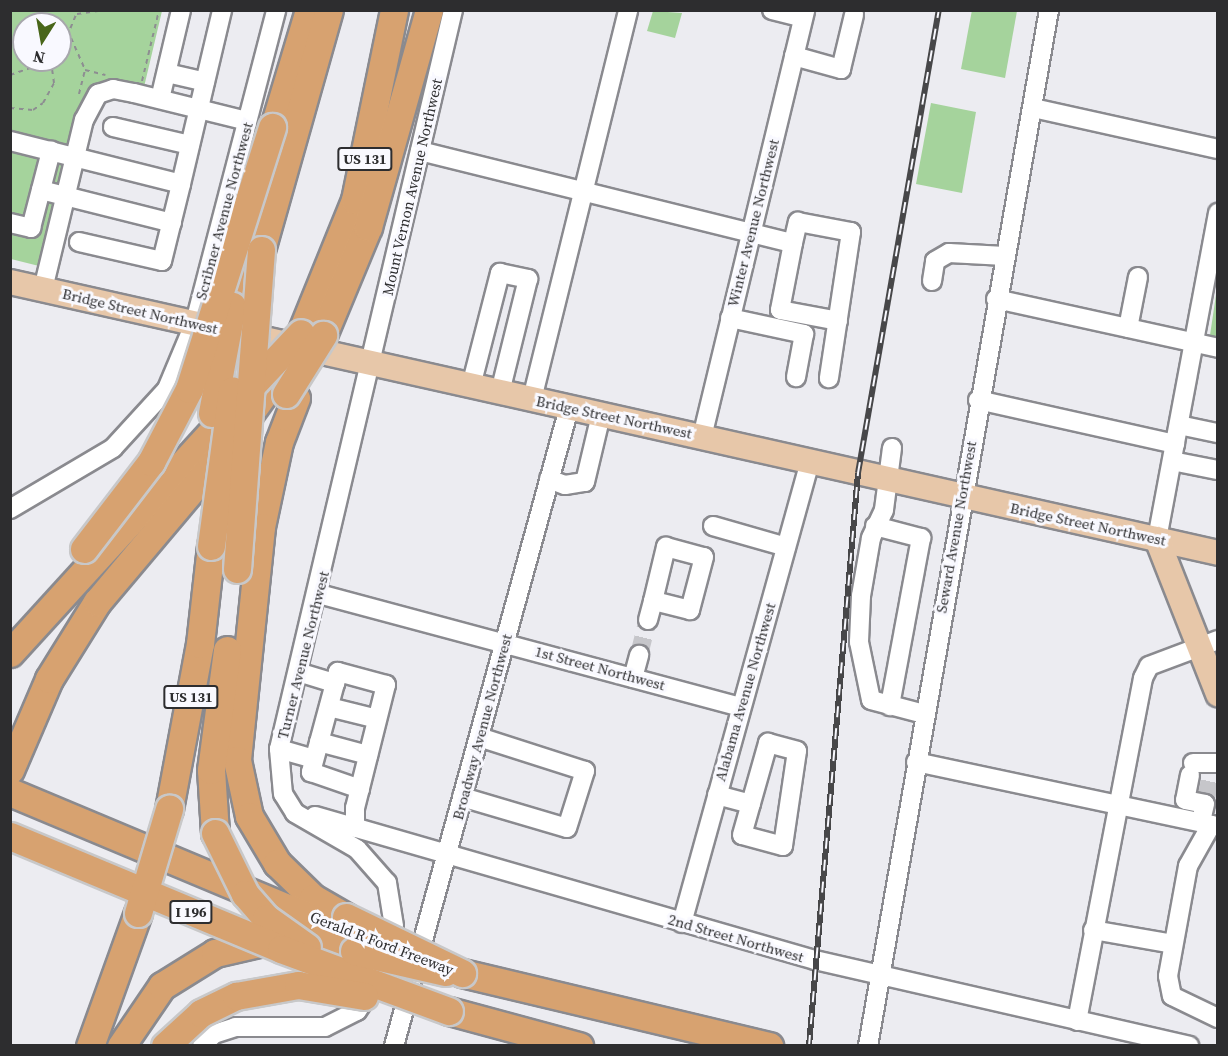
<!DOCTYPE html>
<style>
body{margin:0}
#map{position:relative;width:1228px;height:1056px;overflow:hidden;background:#ececf1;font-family:"Source Serif 4",serif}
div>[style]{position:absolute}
.green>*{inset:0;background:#a5d39c}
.minor-tunnel>*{height:18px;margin-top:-9px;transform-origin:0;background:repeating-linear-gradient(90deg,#c6c6ca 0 18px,transparent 0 27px)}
.path>*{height:2px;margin-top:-1px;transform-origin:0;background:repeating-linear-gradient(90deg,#8d8d91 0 4.5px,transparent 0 9px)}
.roads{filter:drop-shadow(2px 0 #8a8a8f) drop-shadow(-2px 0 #8a8a8f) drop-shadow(0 2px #8a8a8f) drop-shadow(0 -2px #8a8a8f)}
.minor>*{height:18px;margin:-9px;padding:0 9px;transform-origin:9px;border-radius:9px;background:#fff}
.major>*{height:24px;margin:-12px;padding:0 12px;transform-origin:12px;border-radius:12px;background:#e7c7a9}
.highway>*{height:27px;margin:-13.5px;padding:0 13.5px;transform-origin:13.5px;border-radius:13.5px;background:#d7a270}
.rail>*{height:6px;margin-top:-3px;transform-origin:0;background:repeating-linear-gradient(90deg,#f9f9ff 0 11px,#474749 0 22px);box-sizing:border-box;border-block:2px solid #474749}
.bridges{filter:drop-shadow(2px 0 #c8c8c9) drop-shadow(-2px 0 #c8c8c9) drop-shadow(0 2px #c8c8c9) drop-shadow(0 -2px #c8c8c9)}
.highway-bridge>*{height:27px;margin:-13.5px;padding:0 13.5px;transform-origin:13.5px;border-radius:13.5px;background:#d7a270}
span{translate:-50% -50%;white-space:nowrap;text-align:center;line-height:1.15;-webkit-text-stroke:6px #f9f9ff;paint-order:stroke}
.shield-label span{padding:2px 4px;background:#f9f9ff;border:2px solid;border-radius:4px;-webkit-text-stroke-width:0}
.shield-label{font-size:14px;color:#2d2d2f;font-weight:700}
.street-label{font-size:15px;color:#2d2d2f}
.frame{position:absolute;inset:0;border:12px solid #2d2d2f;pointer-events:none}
.north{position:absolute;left:12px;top:12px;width:60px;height:60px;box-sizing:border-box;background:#f9f9ff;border:2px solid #a7a7ac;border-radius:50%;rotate:191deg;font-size:16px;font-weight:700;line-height:24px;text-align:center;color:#2d2d2f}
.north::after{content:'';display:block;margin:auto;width:21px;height:27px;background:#49661a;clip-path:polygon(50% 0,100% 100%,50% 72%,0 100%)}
</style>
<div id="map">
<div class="green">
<i style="clip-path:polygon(972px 10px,1017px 11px,1005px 78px,961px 69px)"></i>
<i style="clip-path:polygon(evenodd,11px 11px,162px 11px,144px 87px,104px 82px,79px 106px,39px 266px,11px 259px,11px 11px,24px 24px,60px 24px,60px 60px,24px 60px,24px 24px)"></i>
<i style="clip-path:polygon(653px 11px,682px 13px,675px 38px,647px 31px)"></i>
<i style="clip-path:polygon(931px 103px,976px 112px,962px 193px,916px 184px)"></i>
<i style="clip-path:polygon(1217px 288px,1217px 344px,1209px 342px)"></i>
</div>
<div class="minor-tunnel">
<i style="left:639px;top:655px;width:36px;rotate:-76deg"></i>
<i style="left:1206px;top:799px;width:33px;rotate:-78deg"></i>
</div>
<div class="path">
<i style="left:77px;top:14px;width:30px;rotate:-8deg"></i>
<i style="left:71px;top:38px;width:35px;rotate:66deg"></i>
<i style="left:60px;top:53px;width:47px;rotate:-67.3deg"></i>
<i style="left:10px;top:75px;width:46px;rotate:-19.2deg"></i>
<i style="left:142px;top:81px;width:73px;rotate:-76.5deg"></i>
<i style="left:79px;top:94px;width:25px;rotate:-76deg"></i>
<i style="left:85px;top:70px;width:21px;rotate:14deg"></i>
<i style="left:10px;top:108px;width:23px;rotate:5deg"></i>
<i style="left:33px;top:110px;width:12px;rotate:-35deg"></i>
<i style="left:43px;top:103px;width:23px;rotate:-61deg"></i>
<i style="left:54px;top:83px;width:21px;rotate:-98deg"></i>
</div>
<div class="roads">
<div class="minor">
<i style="left:772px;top:10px;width:32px;rotate:14deg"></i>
<i style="left:794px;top:56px;width:49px;rotate:15.5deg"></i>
<i style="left:841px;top:69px;width:56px;rotate:-76.5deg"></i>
<i style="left:167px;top:73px;width:39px;rotate:13deg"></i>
<i style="left:160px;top:99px;width:91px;rotate:-76.7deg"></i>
<i style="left:1033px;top:108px;width:189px;rotate:12.5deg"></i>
<i style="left:113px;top:127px;width:79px;rotate:13.2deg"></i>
<i style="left:10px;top:141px;width:176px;rotate:14.1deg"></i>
<i style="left:181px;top:184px;width:179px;rotate:-76.7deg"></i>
<i style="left:420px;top:151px;width:384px;rotate:13.9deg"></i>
<i style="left:793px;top:243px;width:22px;rotate:-77deg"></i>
<i style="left:798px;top:222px;width:54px;rotate:10.7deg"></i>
<i style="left:851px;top:232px;width:148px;rotate:98.6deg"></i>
<i style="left:41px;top:190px;width:135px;rotate:14.1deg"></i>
<i style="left:10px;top:223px;width:22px;rotate:13deg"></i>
<i style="left:31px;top:228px;width:80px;rotate:-75.4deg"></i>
<i style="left:79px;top:242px;width:85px;rotate:12.9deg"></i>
<i style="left:162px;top:261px;width:79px;rotate:-76.1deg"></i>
<i style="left:793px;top:243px;width:68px;rotate:101deg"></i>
<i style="left:780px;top:310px;width:59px;rotate:10.7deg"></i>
<i style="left:932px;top:281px;width:20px;rotate:-81deg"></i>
<i style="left:935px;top:261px;width:16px;rotate:-30deg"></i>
<i style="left:949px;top:253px;width:56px;rotate:3.1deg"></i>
<i style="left:43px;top:289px;width:174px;rotate:-76.4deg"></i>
<i style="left:84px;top:120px;width:30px;rotate:-62deg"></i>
<i style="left:98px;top:94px;width:16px;rotate:-18deg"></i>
<i style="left:113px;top:89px;width:21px;rotate:11deg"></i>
<i style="left:134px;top:93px;width:116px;rotate:13.9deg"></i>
<i style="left:996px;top:299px;width:227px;rotate:12.4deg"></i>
<i style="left:730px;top:318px;width:76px;rotate:12.2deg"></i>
<i style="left:804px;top:334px;width:44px;rotate:100.5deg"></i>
<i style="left:1128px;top:328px;width:52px;rotate:-78.9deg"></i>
<i style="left:471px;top:386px;width:117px;rotate:-75.6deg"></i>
<i style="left:500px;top:273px;width:29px;rotate:12deg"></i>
<i style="left:528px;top:279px;width:116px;rotate:103.9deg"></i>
<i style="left:532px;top:399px;width:401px;rotate:-76.1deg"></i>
<i style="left:978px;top:400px;width:202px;rotate:12.6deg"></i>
<i style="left:1179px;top:425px;width:40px;rotate:12deg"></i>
<i style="left:702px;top:437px;width:439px;rotate:-76.4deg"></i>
<i style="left:892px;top:448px;width:63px;rotate:97.4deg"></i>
<i style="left:884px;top:510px;width:31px;rotate:115deg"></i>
<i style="left:871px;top:538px;width:59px;rotate:99.8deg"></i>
<i style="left:861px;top:596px;width:46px;rotate:92.5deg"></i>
<i style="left:859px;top:642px;width:59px;rotate:78.3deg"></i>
<i style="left:871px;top:700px;width:55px;rotate:14.8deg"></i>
<i style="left:1172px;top:461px;width:47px;rotate:11.1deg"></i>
<i style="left:549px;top:479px;width:17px;rotate:21deg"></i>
<i style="left:565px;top:485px;width:20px;rotate:-9deg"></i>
<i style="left:585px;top:482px;width:69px;rotate:-76.6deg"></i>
<i style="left:10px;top:509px;width:120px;rotate:-30.6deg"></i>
<i style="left:113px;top:448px;width:80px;rotate:-47.5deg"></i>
<i style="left:167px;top:389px;width:73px;rotate:-67.3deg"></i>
<i style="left:195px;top:322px;width:322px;rotate:-75.4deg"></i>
<i style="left:713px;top:526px;width:76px;rotate:16deg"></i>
<i style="left:875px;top:526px;width:48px;rotate:14.6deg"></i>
<i style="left:921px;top:538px;width:171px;rotate:100.5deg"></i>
<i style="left:1157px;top:539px;width:332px;rotate:-79.4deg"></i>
<i style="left:666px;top:547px;width:39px;rotate:15deg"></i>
<i style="left:704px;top:557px;width:55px;rotate:104.8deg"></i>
<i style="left:690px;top:610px;width:38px;rotate:-166deg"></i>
<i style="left:653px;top:601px;width:56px;rotate:-76.5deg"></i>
<i style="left:319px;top:594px;width:437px;rotate:15deg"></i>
<i style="left:648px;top:620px;width:20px;rotate:-75deg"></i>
<i style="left:298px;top:672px;width:39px;rotate:17deg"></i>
<i style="left:633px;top:678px;width:24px;rotate:-75deg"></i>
<i style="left:329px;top:707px;width:49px;rotate:14deg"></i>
<i style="left:319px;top:742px;width:51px;rotate:14.9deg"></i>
<i style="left:768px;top:743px;width:30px;rotate:15deg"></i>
<i style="left:797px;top:751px;width:96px;rotate:98.4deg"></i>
<i style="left:783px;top:846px;width:42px;rotate:-165deg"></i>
<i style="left:742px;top:835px;width:96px;rotate:-74.2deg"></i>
<i style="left:279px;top:749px;width:36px;rotate:16deg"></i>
<i style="left:916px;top:762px;width:309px;rotate:12deg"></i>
<i style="left:1193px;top:763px;width:25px"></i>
<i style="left:1190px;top:775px;width:25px;rotate:101deg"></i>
<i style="left:1185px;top:800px;width:20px;rotate:11deg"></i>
<i style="left:1205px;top:804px;width:18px;rotate:103deg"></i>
<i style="left:717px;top:795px;width:35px;rotate:15deg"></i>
<i style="left:462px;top:797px;width:109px;rotate:16.4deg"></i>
<i style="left:567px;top:828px;width:60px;rotate:-72.5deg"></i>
<i style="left:585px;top:771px;width:111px;rotate:-162.2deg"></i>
<i style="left:315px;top:816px;width:520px;rotate:16.07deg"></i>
<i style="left:815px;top:960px;width:384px;rotate:12.9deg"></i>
<i style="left:1211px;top:825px;width:47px;rotate:119.3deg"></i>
<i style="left:1188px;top:866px;width:112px;rotate:100.3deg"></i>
<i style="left:1168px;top:976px;width:20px;rotate:79deg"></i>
<i style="left:1172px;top:996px;width:51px;rotate:25.6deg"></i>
<i style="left:355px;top:828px;width:20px;rotate:-90deg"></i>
<i style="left:355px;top:808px;width:127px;rotate:-75.9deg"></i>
<i style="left:386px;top:685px;width:50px;rotate:-164.8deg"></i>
<i style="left:338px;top:672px;width:104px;rotate:105.1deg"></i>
<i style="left:311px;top:772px;width:52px;rotate:19.1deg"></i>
<i style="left:682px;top:923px;width:479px;rotate:-74.5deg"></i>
<i style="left:1093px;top:930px;width:81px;rotate:9.9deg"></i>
<i style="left:1077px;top:1021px;width:349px;rotate:-79.1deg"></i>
<i style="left:1143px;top:678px;width:13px;rotate:-63deg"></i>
<i style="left:1149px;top:666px;width:74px;rotate:-20.6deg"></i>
<i style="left:202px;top:1046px;width:17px;rotate:-45deg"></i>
<i style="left:214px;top:1034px;width:22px;rotate:-18deg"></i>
<i style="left:235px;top:1027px;width:90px"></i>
<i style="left:325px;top:1027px;width:36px;rotate:-27deg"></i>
<i style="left:357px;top:1011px;width:57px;rotate:-55.8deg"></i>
<i style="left:389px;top:964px;width:38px;rotate:-83deg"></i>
<i style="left:394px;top:926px;width:44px;rotate:-99.2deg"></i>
<i style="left:387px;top:883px;width:45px;rotate:-131.4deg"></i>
<i style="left:357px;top:849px;width:72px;rotate:-149.9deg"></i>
<i style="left:295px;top:813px;width:22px;rotate:-122deg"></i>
<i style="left:283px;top:794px;width:45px;rotate:-95.1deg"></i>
<i style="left:279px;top:749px;width:759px;rotate:-76.75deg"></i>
<i style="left:394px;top:1046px;width:662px;rotate:-74.66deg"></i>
<i style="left:868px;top:1046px;width:1052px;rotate:-80.09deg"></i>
</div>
<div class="major">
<i style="left:10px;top:282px;width:1238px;rotate:12.64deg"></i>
<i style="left:1157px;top:539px;width:167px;rotate:68.5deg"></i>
</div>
<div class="highway">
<i style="left:267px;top:150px;width:146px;rotate:-73.3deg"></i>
<i style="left:261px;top:250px;width:249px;rotate:-74.2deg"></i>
<i style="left:236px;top:288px;width:43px;rotate:-77.9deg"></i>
<i style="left:301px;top:333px;width:144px;rotate:-67.9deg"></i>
<i style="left:355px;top:200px;width:194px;rotate:-78.4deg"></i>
<i style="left:323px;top:335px;width:117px;rotate:-67.4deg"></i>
<i style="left:368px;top:227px;width:225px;rotate:-74.3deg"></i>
<i style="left:296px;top:398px;width:47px;rotate:111.1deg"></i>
<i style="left:279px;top:442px;width:87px;rotate:102deg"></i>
<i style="left:261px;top:527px;width:234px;rotate:95.9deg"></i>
<i style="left:237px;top:760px;width:57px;rotate:77.9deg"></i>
<i style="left:249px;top:816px;width:55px;rotate:59.2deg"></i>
<i style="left:277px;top:863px;width:50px;rotate:44.2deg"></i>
<i style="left:313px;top:898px;width:38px;rotate:30deg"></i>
<i style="left:10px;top:653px;width:338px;rotate:-47.6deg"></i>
<i style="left:10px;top:770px;width:99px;rotate:-66.8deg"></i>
<i style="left:49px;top:679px;width:91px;rotate:-58.1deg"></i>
<i style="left:97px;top:602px;width:182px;rotate:-49.9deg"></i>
<i style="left:214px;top:463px;width:92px;rotate:-54.2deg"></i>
<i style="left:10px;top:792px;width:355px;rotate:22.7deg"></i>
<i style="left:169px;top:809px;width:168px;rotate:-79.4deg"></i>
<i style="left:200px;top:644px;width:99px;rotate:-83.6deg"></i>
<i style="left:215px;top:833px;width:63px;rotate:-93.6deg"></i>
<i style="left:211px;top:770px;width:121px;rotate:-82.4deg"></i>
<i style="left:462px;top:973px;width:316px;rotate:13.4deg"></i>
<i style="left:449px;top:1011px;width:135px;rotate:15.1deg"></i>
<i style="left:90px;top:1046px;width:141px;rotate:-70.2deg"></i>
<i style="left:121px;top:1046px;width:73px;rotate:-55.7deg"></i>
<i style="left:162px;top:986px;width:62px;rotate:-31.9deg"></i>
<i style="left:215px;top:953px;width:68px;rotate:-12.8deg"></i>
<i style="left:281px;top:938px;width:74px;rotate:10.1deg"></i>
</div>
</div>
<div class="rail">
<i style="left:809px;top:1046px;width:575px;rotate:-85.11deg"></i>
<i style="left:858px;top:473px;width:470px;rotate:-80.1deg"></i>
</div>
<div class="bridges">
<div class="highway-bridge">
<i style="left:252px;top:385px;width:71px;rotate:-46.7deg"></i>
<i style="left:286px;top:394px;width:70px;rotate:-57.9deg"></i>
<i style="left:212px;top:413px;width:109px;rotate:-79.4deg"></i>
<i style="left:211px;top:546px;width:157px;rotate:-82.3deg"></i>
<i style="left:84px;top:549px;width:110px;rotate:-52.4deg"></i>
<i style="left:151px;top:462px;width:82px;rotate:-62.5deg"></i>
<i style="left:189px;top:389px;width:275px;rotate:-72.4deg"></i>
<i style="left:237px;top:569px;width:320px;rotate:-85.7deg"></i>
<i style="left:215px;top:833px;width:68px;rotate:63.8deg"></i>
<i style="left:245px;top:894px;width:32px;rotate:49deg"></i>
<i style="left:266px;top:918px;width:50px;rotate:35.3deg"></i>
<i style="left:10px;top:836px;width:294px;rotate:22.6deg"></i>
<i style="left:281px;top:949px;width:179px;rotate:20.3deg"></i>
<i style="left:138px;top:913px;width:109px;rotate:-73.4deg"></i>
<i style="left:346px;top:917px;width:129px;rotate:25.8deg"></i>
<i style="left:354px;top:951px;width:94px;rotate:12.9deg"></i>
<i style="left:165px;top:1046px;width:49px;rotate:-42.5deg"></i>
<i style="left:201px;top:1013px;width:39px;rotate:-26deg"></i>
<i style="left:236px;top:996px;width:63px;rotate:-10.1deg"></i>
<i style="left:298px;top:985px;width:67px;rotate:9.5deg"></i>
</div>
</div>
<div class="shield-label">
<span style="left:365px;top:159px">US 131</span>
<span style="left:191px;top:697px">US 131</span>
<span style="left:191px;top:912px">I 196</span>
</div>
<div class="street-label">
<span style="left:412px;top:187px;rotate:-77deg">Mount Vernon Avenue Northwest</span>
<span style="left:224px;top:211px;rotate:-75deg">Scribner Avenue Northwest</span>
<span style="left:753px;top:223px;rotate:-76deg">Winter Avenue Northwest</span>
<span style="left:140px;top:311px;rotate:13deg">Bridge Street Northwest</span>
<span style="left:614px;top:417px;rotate:12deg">Bridge Street Northwest</span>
<span style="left:1088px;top:524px;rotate:12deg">Bridge Street Northwest</span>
<span style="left:956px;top:527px;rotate:-80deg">Seward Avenue Northwest</span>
<span style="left:303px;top:655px;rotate:-76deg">Turner Avenue Northwest</span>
<span style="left:600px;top:668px;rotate:15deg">1st Street Northwest</span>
<span style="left:745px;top:692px;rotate:-74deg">Alabama Avenue Northwest</span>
<span style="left:482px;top:727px;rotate:-75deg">Broadway Avenue Northwest</span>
<span style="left:736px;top:938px;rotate:16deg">2nd Street Northwest</span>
<span style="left:382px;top:943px;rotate:21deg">Gerald R Ford Freeway</span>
</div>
<div class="frame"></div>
<div class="north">N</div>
</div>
